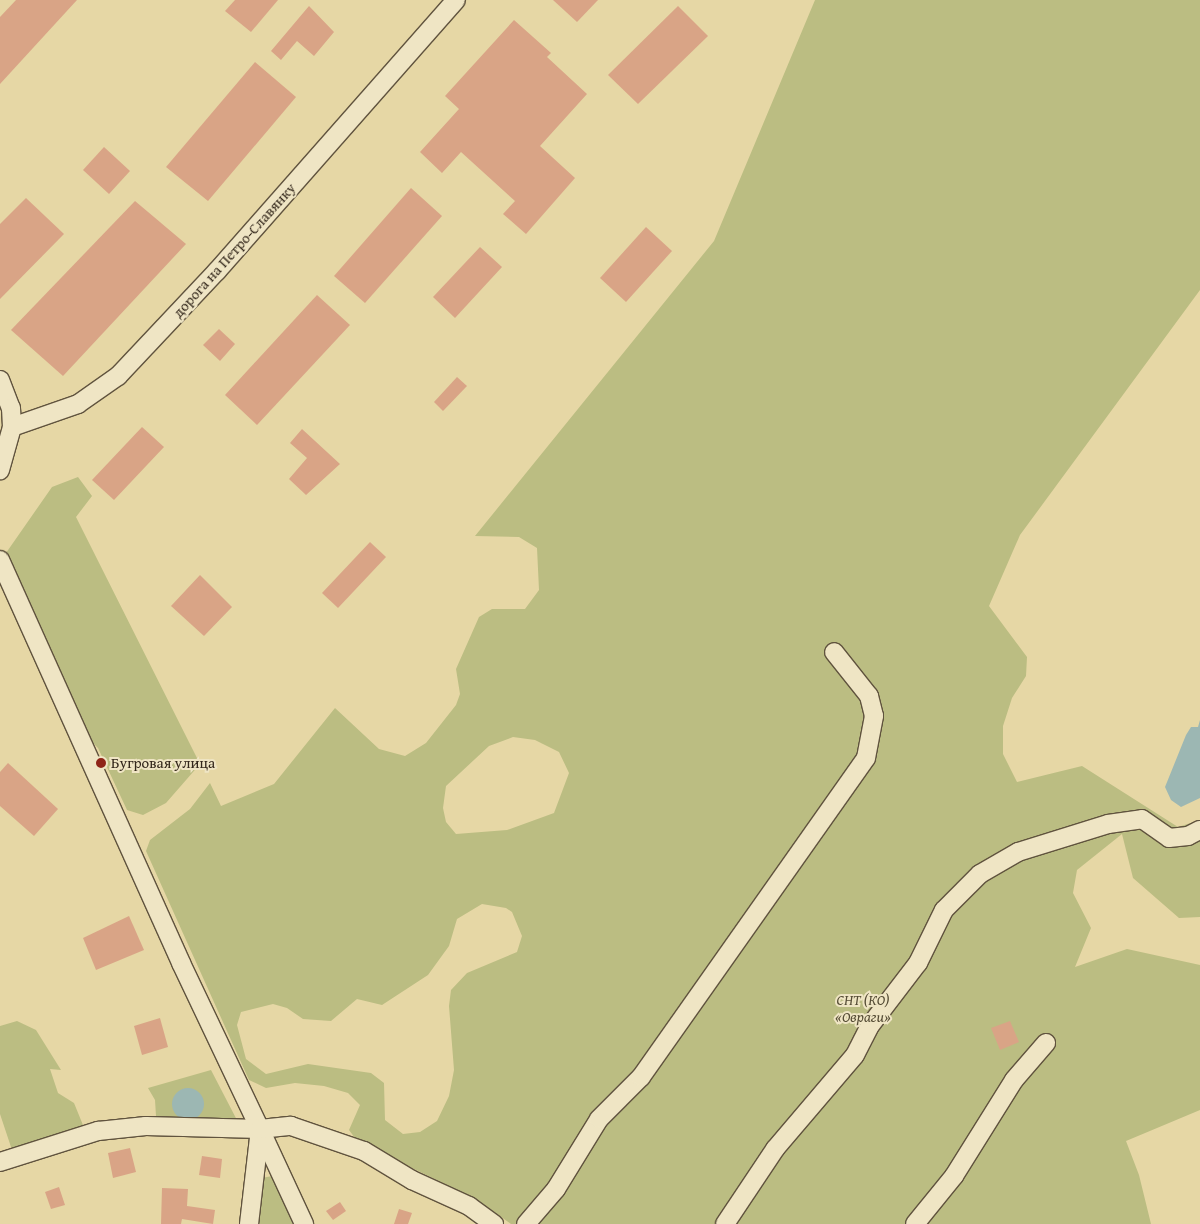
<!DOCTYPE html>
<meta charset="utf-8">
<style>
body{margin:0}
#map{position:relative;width:1200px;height:1224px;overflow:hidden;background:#e6d7a5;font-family:"Gentium Book Plus",serif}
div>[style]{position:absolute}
.green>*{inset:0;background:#bbbd82}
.water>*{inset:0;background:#9cb7b3}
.round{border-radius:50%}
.building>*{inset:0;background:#d9a486}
.roads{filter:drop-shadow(1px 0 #60533e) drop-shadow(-1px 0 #60533e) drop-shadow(0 1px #60533e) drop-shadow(0 -1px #60533e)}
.minor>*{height:18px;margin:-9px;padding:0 9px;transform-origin:9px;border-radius:9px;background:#efe5c4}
.dots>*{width:14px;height:14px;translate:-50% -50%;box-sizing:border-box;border:2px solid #efe5c4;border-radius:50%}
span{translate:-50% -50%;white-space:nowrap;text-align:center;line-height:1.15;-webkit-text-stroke:4px #efe5c4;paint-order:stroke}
.street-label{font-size:15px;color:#33271b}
.poi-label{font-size:15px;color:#33271b}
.left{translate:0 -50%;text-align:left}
.park-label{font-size:15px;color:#554c35;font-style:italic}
</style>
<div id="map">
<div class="green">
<i style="clip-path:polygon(evenodd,815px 0,1200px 0,1200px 290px,1020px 535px,989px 606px,1027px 657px,1026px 676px,1012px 698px,1003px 726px,1003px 754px,1017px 782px,1082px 766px,1178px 827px,1200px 820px,1200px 917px,1179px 918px,1133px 878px,1122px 834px,1077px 870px,1073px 893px,1091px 928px,1075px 967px,1127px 949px,1200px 965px,1200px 1110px,1126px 1141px,1139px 1175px,1151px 1224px,511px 1224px,476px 1199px,358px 1142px,349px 1130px,360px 1105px,348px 1093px,324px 1086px,295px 1083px,266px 1088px,249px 1080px,146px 851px,150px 840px,190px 809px,210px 783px,221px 806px,274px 784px,335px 708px,379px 749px,405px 756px,426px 743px,456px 705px,460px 694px,456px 669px,479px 617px,492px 609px,525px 609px,539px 590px,537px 548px,519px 537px,475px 536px,714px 241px,815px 0,513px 737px,535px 740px,559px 752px,569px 773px,554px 813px,507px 830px,456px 834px,446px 822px,443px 808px,446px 786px,489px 746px,513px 737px,815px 0,482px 904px,506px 908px,512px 912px,522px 936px,517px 952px,467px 973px,451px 990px,449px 1006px,454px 1070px,449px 1096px,437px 1121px,420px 1132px,403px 1134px,385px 1120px,384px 1083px,371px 1073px,308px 1064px,266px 1074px,246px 1059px,237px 1025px,241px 1012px,273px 1004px,287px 1008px,303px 1019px,331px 1021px,357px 999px,382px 1005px,428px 975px,449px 946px,457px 919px,482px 904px)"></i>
<i style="clip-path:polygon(78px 477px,92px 496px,76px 517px,200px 764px,166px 803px,143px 815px,127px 810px,98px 748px,89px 739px,6px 553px,52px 487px)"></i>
<i style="clip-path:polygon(17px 1021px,36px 1030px,61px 1070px,50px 1069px,58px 1093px,74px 1103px,85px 1130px,13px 1153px,0 1114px,0 1026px)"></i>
<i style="clip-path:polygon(211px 1070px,239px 1124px,143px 1123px,156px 1116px,155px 1100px,148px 1088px)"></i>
<i style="clip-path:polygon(272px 1176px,295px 1224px,257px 1224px,262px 1178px)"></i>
</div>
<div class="water">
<i style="clip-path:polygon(1200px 720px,1200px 798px,1181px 807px,1171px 800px,1165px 787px,1186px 735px,1191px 727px,1198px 727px)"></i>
<i class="round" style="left:172px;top:1088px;width:32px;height:32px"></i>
</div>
<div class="building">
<i style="clip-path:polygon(16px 0,77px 0,0 84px,0 17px)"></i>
<i style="clip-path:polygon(235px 0,278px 0,251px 32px,225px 11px)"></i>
<i style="clip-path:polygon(553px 0,598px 0,577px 22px)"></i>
<i style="clip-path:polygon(309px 6px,334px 32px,314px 56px,297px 41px,281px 60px,271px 51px)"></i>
<i style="clip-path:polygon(678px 6px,708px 36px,638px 104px,608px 75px)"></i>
<i style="clip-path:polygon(514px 20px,551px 53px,547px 57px,587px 94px,540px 146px,575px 178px,526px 234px,503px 214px,515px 201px,461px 152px,442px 173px,420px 152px,459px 109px,445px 96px)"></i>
<i style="clip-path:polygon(255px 62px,296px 97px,208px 201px,166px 167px)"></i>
<i style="clip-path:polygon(104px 147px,130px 171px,109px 194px,83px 170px)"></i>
<i style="clip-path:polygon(411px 188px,442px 216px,365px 303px,334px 276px)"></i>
<i style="clip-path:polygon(26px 198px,64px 234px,0 299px,0 224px)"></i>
<i style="clip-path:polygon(135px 201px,186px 244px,63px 376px,11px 330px)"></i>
<i style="clip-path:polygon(646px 227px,672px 251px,626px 302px,600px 278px)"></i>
<i style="clip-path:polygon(480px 247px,502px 267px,455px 318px,433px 297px)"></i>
<i style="clip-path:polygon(317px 295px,350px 325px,257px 425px,225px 395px)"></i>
<i style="clip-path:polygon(219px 329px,235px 344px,220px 361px,203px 345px)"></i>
<i style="clip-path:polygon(457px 377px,467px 386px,443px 411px,434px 402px)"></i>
<i style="clip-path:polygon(142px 427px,164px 447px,114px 500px,92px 480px)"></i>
<i style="clip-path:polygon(302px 429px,340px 464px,306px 495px,289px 479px,307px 458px,290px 443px)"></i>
<i style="clip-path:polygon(370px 542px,386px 557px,338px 608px,322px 593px)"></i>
<i style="clip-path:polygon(200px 575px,232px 607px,204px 636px,171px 606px)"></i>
<i style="clip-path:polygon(8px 763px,58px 809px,34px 836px,0 806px,0 772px)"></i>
<i style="clip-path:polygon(129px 916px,144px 950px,96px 970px,83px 938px)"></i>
<i style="clip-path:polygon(160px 1018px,168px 1047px,142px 1055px,134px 1026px)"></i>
<i style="clip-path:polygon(1010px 1021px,1019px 1042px,1000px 1050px,991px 1028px)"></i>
<i style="clip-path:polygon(130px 1148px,136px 1172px,113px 1178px,108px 1153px)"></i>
<i style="clip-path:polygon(202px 1156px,222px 1159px,220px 1178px,199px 1175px)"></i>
<i style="clip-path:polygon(59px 1187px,65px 1205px,51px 1209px,45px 1192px)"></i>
<i style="clip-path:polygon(162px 1188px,188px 1189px,187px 1206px,215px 1210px,213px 1224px,182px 1219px,181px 1224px,161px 1224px)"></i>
<i style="clip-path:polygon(340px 1202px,346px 1211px,333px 1220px,326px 1211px)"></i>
<i style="clip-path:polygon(399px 1209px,412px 1213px,408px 1224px,394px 1224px)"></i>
</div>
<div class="roads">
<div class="minor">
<i style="left:0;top:380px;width:30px;rotate:69deg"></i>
<i style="left:11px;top:408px;width:19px;rotate:87deg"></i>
<i style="left:12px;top:427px;width:45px;rotate:105.6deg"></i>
<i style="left:12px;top:427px;width:70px;rotate:-19.2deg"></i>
<i style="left:78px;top:404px;width:49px;rotate:-35deg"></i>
<i style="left:118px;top:376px;width:144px;rotate:-46.7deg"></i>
<i style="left:217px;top:271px;width:361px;rotate:-48.6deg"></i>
<i style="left:0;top:560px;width:442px;rotate:65.8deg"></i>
<i style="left:181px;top:963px;width:184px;rotate:64.6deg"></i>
<i style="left:260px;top:1129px;width:96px;rotate:96.6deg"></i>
<i style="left:260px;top:1129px;width:105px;rotate:65.1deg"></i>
<i style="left:0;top:1162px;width:103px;rotate:-17.6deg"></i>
<i style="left:98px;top:1131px;width:48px;rotate:-5.9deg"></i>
<i style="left:146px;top:1126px;width:114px;rotate:1.5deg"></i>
<i style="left:260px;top:1129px;width:31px;rotate:-6deg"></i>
<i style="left:291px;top:1126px;width:77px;rotate:18.9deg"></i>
<i style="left:364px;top:1151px;width:56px;rotate:31.1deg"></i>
<i style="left:412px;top:1180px;width:63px;rotate:24.5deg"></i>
<i style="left:469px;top:1206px;width:31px;rotate:36deg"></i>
<i style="left:526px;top:1224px;width:46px;rotate:-49.4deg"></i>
<i style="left:556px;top:1189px;width:82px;rotate:-58.4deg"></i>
<i style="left:599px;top:1119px;width:59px;rotate:-45deg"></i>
<i style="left:641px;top:1077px;width:390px;rotate:-54.8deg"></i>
<i style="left:866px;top:758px;width:43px;rotate:-79.2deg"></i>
<i style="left:874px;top:716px;width:21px;rotate:-104deg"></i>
<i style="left:869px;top:696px;width:56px;rotate:-128.5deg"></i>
<i style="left:725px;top:1224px;width:90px;rotate:-56.3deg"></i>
<i style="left:775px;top:1149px;width:123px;rotate:-49.6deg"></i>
<i style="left:855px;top:1055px;width:31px;rotate:-63deg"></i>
<i style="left:869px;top:1027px;width:81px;rotate:-52.6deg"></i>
<i style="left:918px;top:963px;width:59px;rotate:-63.9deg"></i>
<i style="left:944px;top:910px;width:51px;rotate:-45deg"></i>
<i style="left:980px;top:874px;width:44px;rotate:-30.1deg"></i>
<i style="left:1018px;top:852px;width:94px;rotate:-17.3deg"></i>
<i style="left:1108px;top:824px;width:34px;rotate:-8deg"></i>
<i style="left:1142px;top:819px;width:33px;rotate:35deg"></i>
<i style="left:1169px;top:838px;width:19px;rotate:-6deg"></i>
<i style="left:1188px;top:836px;width:13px;rotate:-27deg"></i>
<i style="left:915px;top:1224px;width:62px;rotate:-50.9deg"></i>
<i style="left:954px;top:1176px;width:113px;rotate:-58deg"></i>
<i style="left:1014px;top:1080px;width:49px;rotate:-49.1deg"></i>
</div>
</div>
<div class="dots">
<i style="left:101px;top:763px;background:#8f2418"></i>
</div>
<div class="street-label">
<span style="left:234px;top:250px;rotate:-48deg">дорога на Петро-Славянку</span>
</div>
<div class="poi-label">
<span class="left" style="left:111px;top:763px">Бугровая улица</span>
</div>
<div class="park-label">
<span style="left:863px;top:1008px">СНТ (КО)<br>«Овраги»</span>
</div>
</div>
